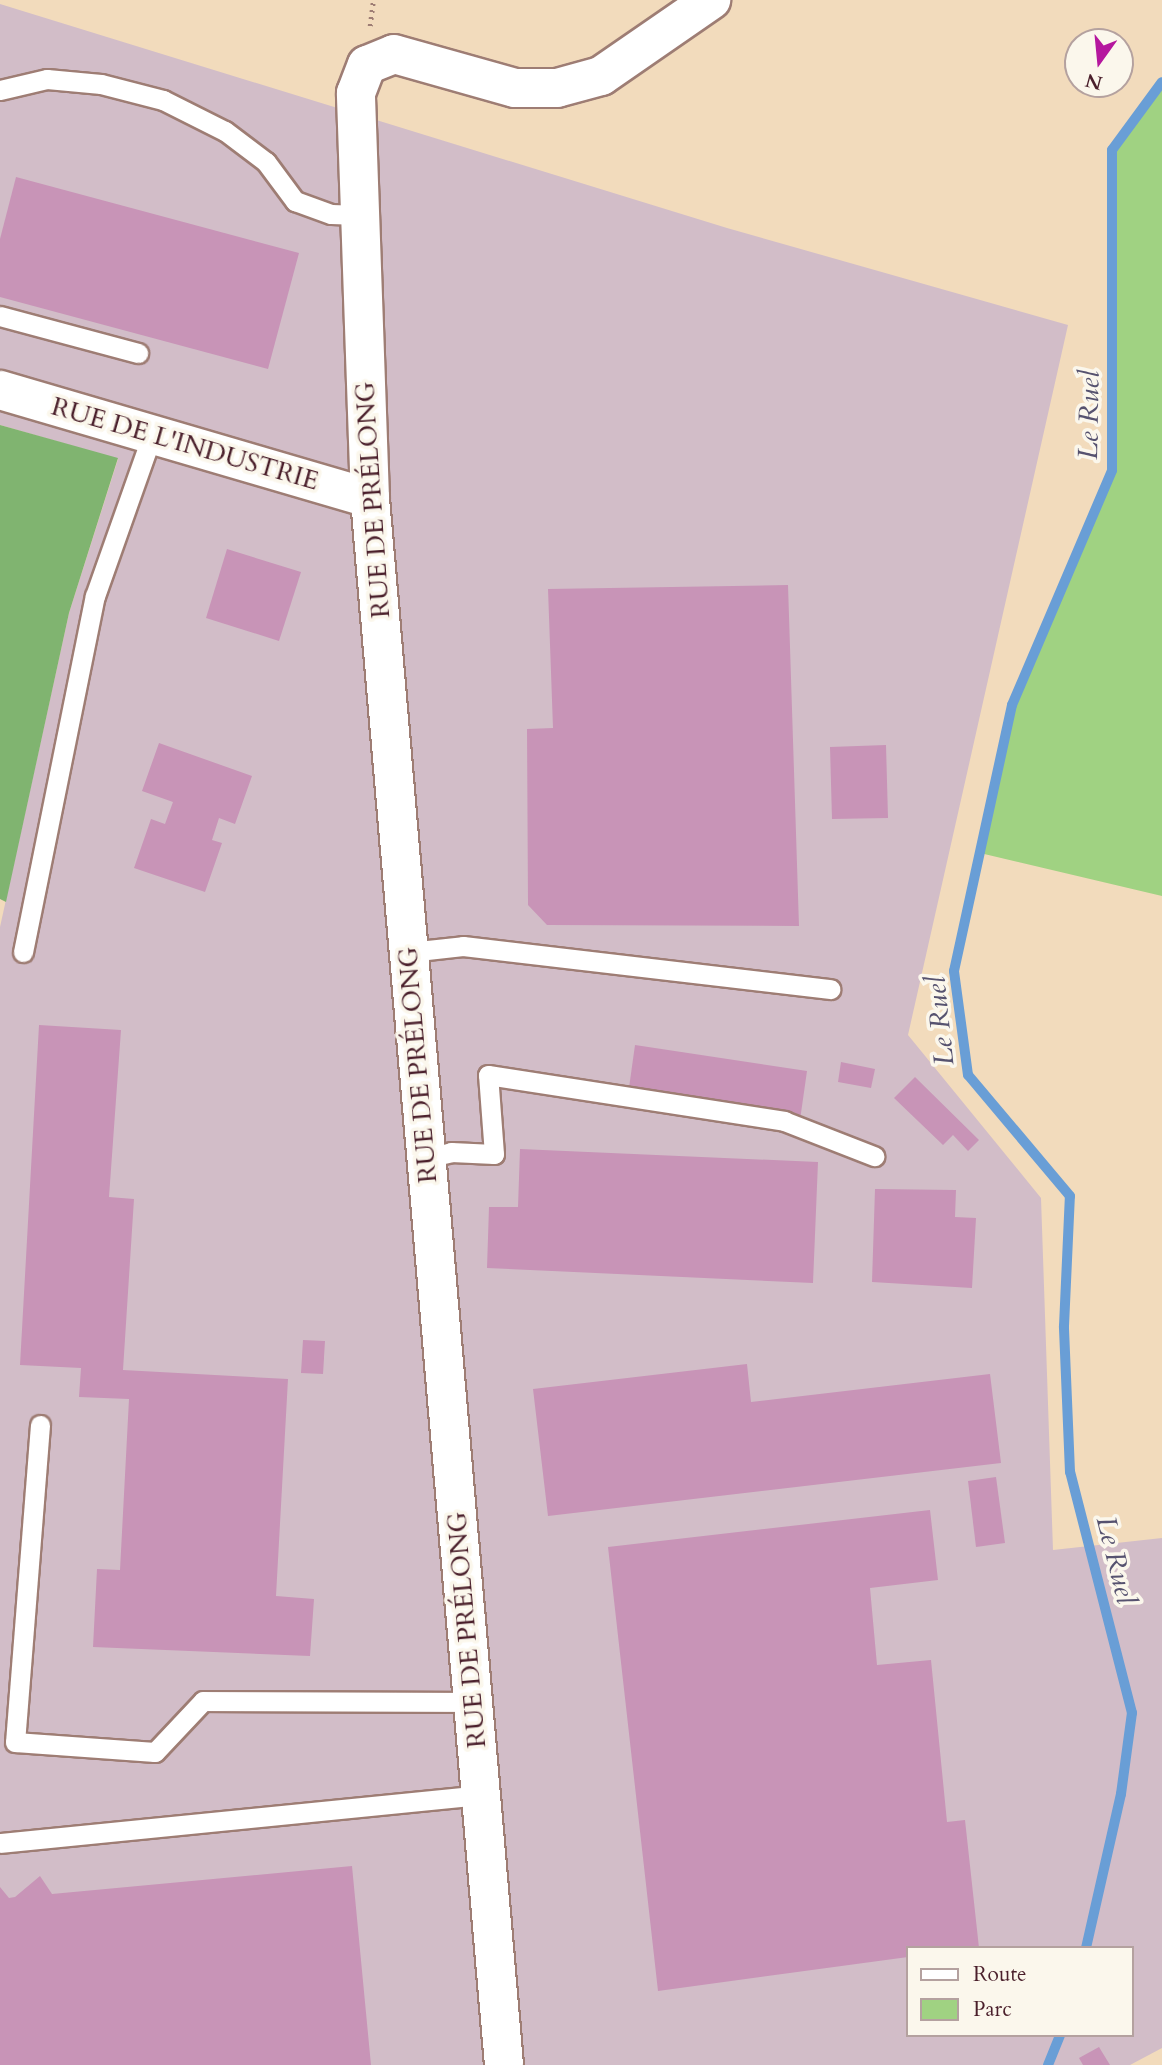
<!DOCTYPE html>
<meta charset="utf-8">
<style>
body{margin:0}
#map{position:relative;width:1162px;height:2065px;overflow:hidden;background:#f2dbbc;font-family:Cardo,serif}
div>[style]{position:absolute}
.industrial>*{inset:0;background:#d2bdc8}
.green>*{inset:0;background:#a0d282}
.forest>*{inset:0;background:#80b470}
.stream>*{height:10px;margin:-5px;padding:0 5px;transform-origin:5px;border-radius:5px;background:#699ed6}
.building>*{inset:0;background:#c894b7}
.path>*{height:4.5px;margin-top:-2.25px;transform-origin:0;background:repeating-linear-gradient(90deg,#9e7d74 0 2px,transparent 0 7px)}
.roads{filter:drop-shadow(2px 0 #9e7d74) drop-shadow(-2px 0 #9e7d74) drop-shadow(0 2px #9e7d74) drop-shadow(0 -2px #9e7d74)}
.service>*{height:19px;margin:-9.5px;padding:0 9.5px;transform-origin:9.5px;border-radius:9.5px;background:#fff}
.minor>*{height:38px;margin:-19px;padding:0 19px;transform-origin:19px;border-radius:19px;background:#fff}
span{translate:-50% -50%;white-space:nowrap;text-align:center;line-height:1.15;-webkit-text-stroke:7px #fbf7ec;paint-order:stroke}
.street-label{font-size:26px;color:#4a1f2b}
.water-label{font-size:28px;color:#56526f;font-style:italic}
.legend{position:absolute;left:906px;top:1946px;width:228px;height:91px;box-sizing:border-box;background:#fbf7ec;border:2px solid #b4a19f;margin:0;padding:9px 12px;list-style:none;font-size:21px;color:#4a1f2b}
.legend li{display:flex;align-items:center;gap:14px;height:35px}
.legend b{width:35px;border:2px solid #b4a19f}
.north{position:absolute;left:1064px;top:28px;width:70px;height:70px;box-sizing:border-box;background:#fbf7ec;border:2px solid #b4a19f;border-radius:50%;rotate:195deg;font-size:19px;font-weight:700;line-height:28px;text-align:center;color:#4a1f2b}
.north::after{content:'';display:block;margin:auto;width:24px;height:32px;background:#b5179e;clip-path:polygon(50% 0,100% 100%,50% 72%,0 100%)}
</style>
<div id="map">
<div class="industrial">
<i style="clip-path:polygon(evenodd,0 4px,727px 228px,1068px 325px,908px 1035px,1041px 1198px,1053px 1550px,1162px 1538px,1162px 2048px,1130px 2065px,0 2065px,0 927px,69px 613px,118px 459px,0 425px,0 4px,908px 1948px,1132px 1948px,1132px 2035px,908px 2035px,908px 1948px)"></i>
</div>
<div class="green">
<i style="clip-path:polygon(1162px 82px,1162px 896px,980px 853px,1012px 705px,1112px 470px,1112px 150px)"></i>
</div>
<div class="forest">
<i style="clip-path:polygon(0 425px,118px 458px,69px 613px,6px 902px,0 899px)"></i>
</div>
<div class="stream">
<i style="left:1086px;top:1948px;width:158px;rotate:-77.2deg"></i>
<i style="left:1121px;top:1794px;width:82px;rotate:-82.3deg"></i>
<i style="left:1132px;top:1713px;width:249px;rotate:-104.4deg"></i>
<i style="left:1070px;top:1472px;width:146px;rotate:-92.4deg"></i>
<i style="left:1064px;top:1326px;width:130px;rotate:-87.4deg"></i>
<i style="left:1070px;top:1196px;width:158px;rotate:-130.1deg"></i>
<i style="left:968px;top:1075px;width:105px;rotate:-97.7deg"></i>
<i style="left:954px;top:971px;width:272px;rotate:-77.7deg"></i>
<i style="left:1012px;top:705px;width:255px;rotate:-66.9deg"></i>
<i style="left:1112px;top:470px;width:320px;rotate:-90deg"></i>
<i style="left:1112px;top:150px;width:84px;rotate:-53.7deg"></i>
<i style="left:1048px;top:2065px;width:32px;rotate:-68deg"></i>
</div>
<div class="building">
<i style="clip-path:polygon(16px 177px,299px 253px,268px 369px,0 297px,0 239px)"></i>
<i style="clip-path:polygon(227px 549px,301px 572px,279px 641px,206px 618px)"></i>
<i style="clip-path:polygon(788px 585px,799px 926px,547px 925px,528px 905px,527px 729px,553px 728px,548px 589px)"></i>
<i style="clip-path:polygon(159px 743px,252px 776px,235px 824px,219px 818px,212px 840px,222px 843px,205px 892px,134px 868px,151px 819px,165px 824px,173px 802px,142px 791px)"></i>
<i style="clip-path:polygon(886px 745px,888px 818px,832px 819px,830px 747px)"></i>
<i style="clip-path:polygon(39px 1025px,121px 1030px,109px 1197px,134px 1199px,123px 1370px,288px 1379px,276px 1596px,314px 1599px,310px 1656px,93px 1647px,97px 1569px,120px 1570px,129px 1399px,79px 1397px,81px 1368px,20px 1365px)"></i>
<i style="clip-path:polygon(635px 1045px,807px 1071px,800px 1120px,628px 1095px)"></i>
<i style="clip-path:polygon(841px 1062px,875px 1069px,871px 1088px,838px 1082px)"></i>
<i style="clip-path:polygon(915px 1077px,979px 1140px,968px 1151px,953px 1135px,943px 1145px,894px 1098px)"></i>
<i style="clip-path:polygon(520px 1149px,818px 1162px,813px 1283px,487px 1268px,489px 1207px,518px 1207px)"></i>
<i style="clip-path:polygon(875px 1189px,956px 1190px,955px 1217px,976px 1218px,972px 1288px,872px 1282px)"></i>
<i style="clip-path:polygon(303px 1340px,325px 1341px,323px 1374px,301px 1373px)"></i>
<i style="clip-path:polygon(747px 1364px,751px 1402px,990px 1374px,1001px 1463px,548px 1516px,533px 1389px)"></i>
<i style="clip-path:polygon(996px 1477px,1005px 1543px,976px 1547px,968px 1481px)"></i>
<i style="clip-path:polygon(930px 1510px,938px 1580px,870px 1588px,877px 1665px,931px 1660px,947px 1822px,965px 1820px,979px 1948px,908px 1948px,908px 1957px,658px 1991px,608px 1547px)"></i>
<i style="clip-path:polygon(352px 1866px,371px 2065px,0 2065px,0 1887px,9px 1898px,15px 1897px,40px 1876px,52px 1894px)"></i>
<i style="clip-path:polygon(1099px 2047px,1110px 2065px,1083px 2065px,1079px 2058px)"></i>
</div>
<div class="path">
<i style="left:370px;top:26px;width:26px;rotate:-83deg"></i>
</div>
<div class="roads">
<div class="service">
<i style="left:0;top:90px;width:48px;rotate:-13.2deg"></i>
<i style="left:47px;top:79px;width:54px;rotate:5.3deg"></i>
<i style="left:101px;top:84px;width:64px;rotate:14.5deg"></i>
<i style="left:163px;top:100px;width:69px;rotate:26.6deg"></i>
<i style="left:225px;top:131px;width:51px;rotate:37.1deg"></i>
<i style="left:266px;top:162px;width:49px;rotate:53.4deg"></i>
<i style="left:295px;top:201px;width:38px;rotate:20deg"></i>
<i style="left:331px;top:214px;width:29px;rotate:2deg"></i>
<i style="left:0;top:316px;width:143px;rotate:15deg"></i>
<i style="left:23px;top:952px;width:363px;rotate:-78.6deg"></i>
<i style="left:95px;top:596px;width:171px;rotate:-70.5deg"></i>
<i style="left:409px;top:952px;width:54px;rotate:-6.3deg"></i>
<i style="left:463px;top:946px;width:370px;rotate:6.7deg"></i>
<i style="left:426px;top:1158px;width:26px;rotate:-13deg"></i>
<i style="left:451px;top:1152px;width:43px;rotate:2.7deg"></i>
<i style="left:494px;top:1154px;width:79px;rotate:-94.3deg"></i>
<i style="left:488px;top:1075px;width:300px;rotate:8.8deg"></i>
<i style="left:784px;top:1121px;width:97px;rotate:21.3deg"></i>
<i style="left:40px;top:1425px;width:318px;rotate:94.5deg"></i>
<i style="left:15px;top:1742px;width:140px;rotate:4.1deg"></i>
<i style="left:155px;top:1752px;width:70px;rotate:-46.7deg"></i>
<i style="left:203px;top:1701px;width:270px;rotate:0.2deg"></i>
<i style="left:0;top:1843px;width:483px;rotate:-5.7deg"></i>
</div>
<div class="minor">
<i style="left:0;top:390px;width:385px;rotate:16.3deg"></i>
<i style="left:504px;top:2065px;width:1573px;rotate:-94.89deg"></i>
<i style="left:370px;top:498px;width:405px;rotate:-92deg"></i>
<i style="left:356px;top:93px;width:30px;rotate:-69deg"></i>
<i style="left:367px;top:65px;width:29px;rotate:-22deg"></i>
<i style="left:394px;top:54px;width:126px;rotate:15.7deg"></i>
<i style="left:515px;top:88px;width:42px"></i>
<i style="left:557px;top:88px;width:46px;rotate:-15.3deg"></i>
<i style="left:601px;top:76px;width:134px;rotate:-34.6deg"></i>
</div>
</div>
<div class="street-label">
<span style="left:185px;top:444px;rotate:16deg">RUE DE L'INDUSTRIE</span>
<span style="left:373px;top:500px;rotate:-94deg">RUE DE PRÉLONG</span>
<span style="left:418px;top:1065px;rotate:-95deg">RUE DE PRÉLONG</span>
<span style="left:467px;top:1630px;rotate:-95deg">RUE DE PRÉLONG</span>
</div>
<div class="water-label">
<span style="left:1089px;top:415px;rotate:-89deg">Le Ruel</span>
<span style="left:940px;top:1021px;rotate:-96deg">Le Ruel</span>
<span style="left:1116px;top:1560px;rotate:76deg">Le Ruel</span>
</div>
<ul class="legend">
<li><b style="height:9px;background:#fff"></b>Route</li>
<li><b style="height:19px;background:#a0d282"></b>Parc</li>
</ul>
<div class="north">N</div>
</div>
